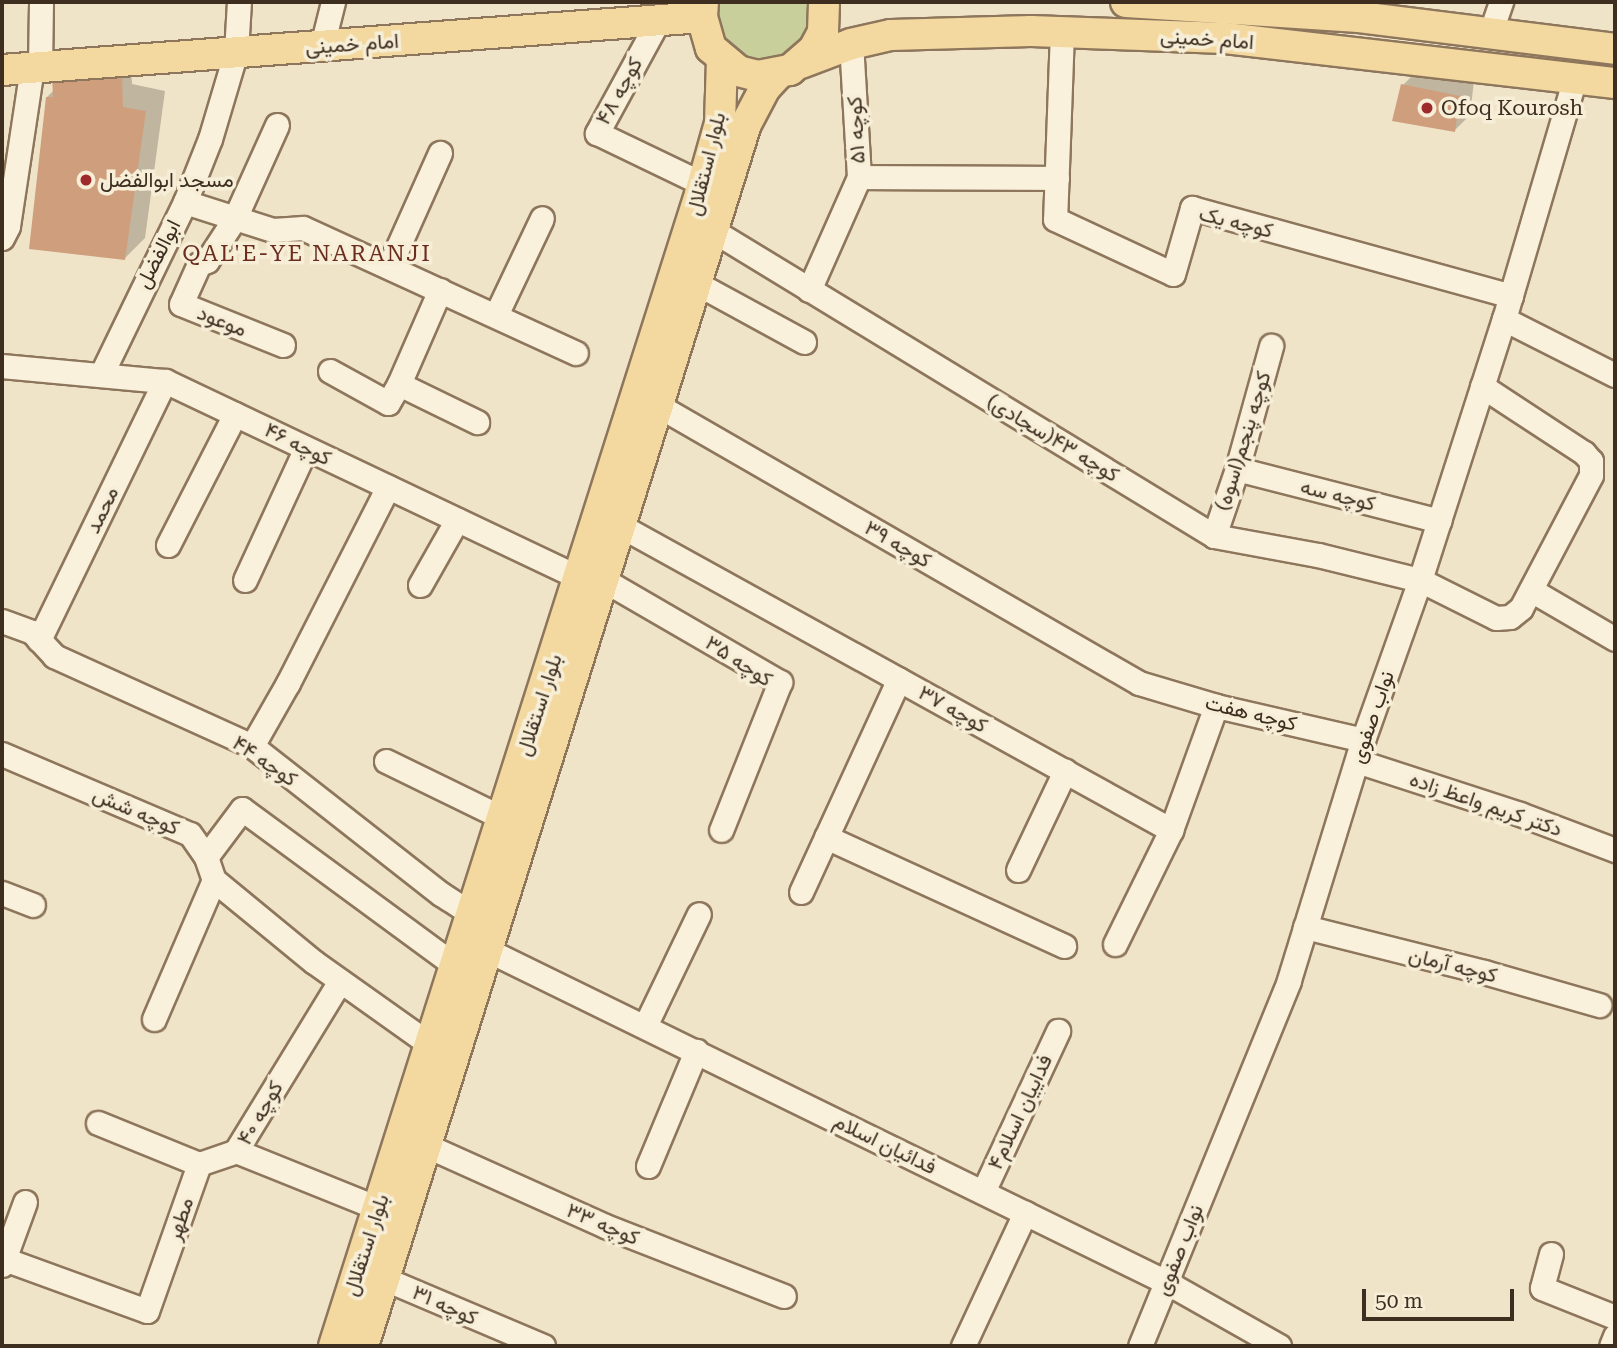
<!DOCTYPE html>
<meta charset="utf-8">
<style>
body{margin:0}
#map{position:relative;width:1617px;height:1348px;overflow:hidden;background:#f0e4c8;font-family:"Roboto Serif",Vazirmatn,serif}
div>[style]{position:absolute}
.green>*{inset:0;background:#c9cf9b}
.shadow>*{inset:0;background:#0003}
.building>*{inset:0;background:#cf9f7d}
.roads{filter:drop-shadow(2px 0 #8d765c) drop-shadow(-2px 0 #8d765c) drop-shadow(0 2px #8d765c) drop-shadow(0 -2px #8d765c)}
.minor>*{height:23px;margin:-11.5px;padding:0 11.5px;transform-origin:11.5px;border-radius:11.5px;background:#faf1dc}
.major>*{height:30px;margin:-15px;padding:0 15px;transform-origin:15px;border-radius:15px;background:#f3d9a0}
.dots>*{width:19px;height:19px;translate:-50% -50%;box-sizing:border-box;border:4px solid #f7eed8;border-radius:50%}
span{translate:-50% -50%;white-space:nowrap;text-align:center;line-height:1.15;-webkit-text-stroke:7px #f7eed8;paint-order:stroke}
.street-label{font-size:21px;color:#3d2e20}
.poi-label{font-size:21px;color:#3d2e20}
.left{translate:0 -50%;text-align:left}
.neighbourhood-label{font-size:23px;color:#6b2e1e;letter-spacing:2px}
.frame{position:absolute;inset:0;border:4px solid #3d2e20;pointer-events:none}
.scale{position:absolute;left:1362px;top:1289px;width:152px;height:32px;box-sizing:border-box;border:4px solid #3d2e20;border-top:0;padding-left:9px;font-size:21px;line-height:24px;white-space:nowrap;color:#3d2e20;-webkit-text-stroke:5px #f7eed8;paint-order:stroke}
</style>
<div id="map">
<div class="green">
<i style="clip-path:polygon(716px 2px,809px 2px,811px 19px,808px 34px,799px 48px,771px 64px,740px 59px,718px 37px)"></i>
</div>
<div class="shadow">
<i style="clip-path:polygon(131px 64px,132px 84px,165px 91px,145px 238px,125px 258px,47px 97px,54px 90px)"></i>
<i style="clip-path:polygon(1418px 70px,1474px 81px,1470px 115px,1455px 130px,1403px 85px)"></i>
</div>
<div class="building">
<i style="clip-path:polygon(122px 73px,123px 107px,146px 111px,125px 260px,29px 249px,46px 97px,53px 97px,52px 77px)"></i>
<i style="clip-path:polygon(1401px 84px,1460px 96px,1455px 132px,1392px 121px)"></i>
</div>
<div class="roads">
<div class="minor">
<i style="left:658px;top:21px;width:128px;rotate:118.6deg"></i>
<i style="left:597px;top:133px;width:118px;rotate:25.7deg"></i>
<i style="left:1062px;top:31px;width:188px;rotate:92.1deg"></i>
<i style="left:1055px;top:219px;width:130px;rotate:25deg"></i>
<i style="left:1173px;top:274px;width:69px;rotate:-73.9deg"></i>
<i style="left:1192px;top:208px;width:331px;rotate:15.4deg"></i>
<i style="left:1490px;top:34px;width:34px;rotate:-71deg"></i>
<i style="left:322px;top:46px;width:45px;rotate:-76deg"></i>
<i style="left:40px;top:67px;width:65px;rotate:-89.1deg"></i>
<i style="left:277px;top:125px;width:102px;rotate:114.3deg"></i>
<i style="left:235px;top:218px;width:51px;rotate:123.1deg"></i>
<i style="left:207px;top:261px;width:9px;rotate:159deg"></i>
<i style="left:199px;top:264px;width:44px;rotate:114.2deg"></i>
<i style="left:181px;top:304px;width:110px;rotate:21.9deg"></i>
<i style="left:859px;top:177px;width:198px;rotate:0.3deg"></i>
<i style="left:185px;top:202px;width:92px;rotate:17.7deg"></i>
<i style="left:273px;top:230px;width:30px;rotate:-4deg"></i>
<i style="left:303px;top:228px;width:300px;rotate:24.6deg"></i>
<i style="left:712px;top:230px;width:588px;rotate:31.36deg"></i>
<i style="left:1214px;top:536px;width:106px;rotate:10.4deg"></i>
<i style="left:1318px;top:555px;width:105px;rotate:13.8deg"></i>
<i style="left:1420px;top:580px;width:85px;rotate:26.6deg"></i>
<i style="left:1496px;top:618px;width:14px;rotate:-4deg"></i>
<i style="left:1510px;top:617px;width:14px;rotate:-39deg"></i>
<i style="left:1521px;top:608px;width:150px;rotate:-62.2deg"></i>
<i style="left:1591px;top:475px;width:14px;rotate:-90deg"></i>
<i style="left:1591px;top:461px;width:11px;rotate:-131deg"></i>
<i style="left:1584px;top:453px;width:122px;rotate:-146.7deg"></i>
<i style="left:2px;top:238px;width:13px;rotate:-63deg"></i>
<i style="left:8px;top:226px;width:160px;rotate:-81.4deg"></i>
<i style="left:389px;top:267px;width:125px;rotate:-65.9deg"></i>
<i style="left:696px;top:283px;width:123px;rotate:28.6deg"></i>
<i style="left:440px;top:290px;width:103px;rotate:113.6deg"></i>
<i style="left:399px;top:384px;width:87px;rotate:26deg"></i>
<i style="left:809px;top:290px;width:124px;rotate:-66.1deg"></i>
<i style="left:859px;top:177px;width:133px;rotate:-93.4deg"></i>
<i style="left:496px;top:315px;width:107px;rotate:-64.6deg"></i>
<i style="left:1504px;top:319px;width:124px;rotate:26.8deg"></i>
<i style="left:2px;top:366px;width:164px;rotate:5.3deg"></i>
<i style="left:165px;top:381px;width:458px;rotate:25.4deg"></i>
<i style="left:330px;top:371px;width:66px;rotate:28.9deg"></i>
<i style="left:388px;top:403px;width:22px;rotate:-60deg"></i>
<i style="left:101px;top:375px;width:192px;rotate:-64.1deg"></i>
<i style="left:185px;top:202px;width:68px;rotate:-68.4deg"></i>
<i style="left:210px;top:139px;width:91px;rotate:-73.4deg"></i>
<i style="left:236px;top:52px;width:50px;rotate:-86.6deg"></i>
<i style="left:657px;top:405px;width:556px;rotate:29.97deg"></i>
<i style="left:1139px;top:683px;width:80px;rotate:16.6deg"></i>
<i style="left:1216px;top:706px;width:151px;rotate:13deg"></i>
<i style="left:1237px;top:469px;width:209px;rotate:14.4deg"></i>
<i style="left:619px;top:525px;width:631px;rotate:28.92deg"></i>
<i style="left:1171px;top:830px;width:132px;rotate:-70.1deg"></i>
<i style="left:1214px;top:536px;width:71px;rotate:-71.1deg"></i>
<i style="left:1237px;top:469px;width:128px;rotate:-74.5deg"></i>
<i style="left:168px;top:545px;width:147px;rotate:-62.9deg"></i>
<i style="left:602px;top:579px;width:206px;rotate:30.1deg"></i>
<i style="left:780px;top:682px;width:159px;rotate:111.7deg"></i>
<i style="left:245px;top:580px;width:145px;rotate:-65.2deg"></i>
<i style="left:420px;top:585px;width:75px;rotate:-60.4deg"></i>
<i style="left:1531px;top:590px;width:97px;rotate:30.3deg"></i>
<i style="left:2px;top:621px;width:32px;rotate:20deg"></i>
<i style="left:32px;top:632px;width:33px;rotate:47deg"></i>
<i style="left:54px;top:656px;width:217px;rotate:24.4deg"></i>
<i style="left:252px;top:746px;width:240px;rotate:38.1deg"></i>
<i style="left:441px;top:894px;width:37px;rotate:33deg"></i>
<i style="left:39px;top:640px;width:288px;rotate:-64.1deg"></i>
<i style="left:252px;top:746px;width:73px;rotate:-60.3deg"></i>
<i style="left:288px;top:683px;width:220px;rotate:-63deg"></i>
<i style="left:2px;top:754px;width:204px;rotate:23.1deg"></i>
<i style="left:190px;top:834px;width:28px;rotate:55deg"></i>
<i style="left:206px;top:857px;width:24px;rotate:71deg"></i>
<i style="left:214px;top:880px;width:129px;rotate:39.4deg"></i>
<i style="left:314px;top:962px;width:143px;rotate:35.4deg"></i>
<i style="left:386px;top:761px;width:130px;rotate:26deg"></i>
<i style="left:1357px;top:761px;width:171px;rotate:18deg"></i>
<i style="left:1520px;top:814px;width:102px;rotate:20.8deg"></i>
<i style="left:826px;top:837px;width:262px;rotate:24.6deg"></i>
<i style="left:206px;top:857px;width:60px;rotate:-53.1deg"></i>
<i style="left:242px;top:809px;width:265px;rotate:36.3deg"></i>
<i style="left:1018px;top:870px;width:110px;rotate:-64.6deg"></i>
<i style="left:801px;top:892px;width:234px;rotate:-65.3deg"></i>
<i style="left:2px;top:893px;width:33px;rotate:21deg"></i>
<i style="left:1305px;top:927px;width:185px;rotate:14.1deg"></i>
<i style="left:1484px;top:972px;width:120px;rotate:16deg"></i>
<i style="left:475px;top:944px;width:769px;rotate:26.07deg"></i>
<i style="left:1166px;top:1282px;width:130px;rotate:29.5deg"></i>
<i style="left:1115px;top:944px;width:127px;rotate:-63.8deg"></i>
<i style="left:340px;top:981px;width:199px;rotate:121.5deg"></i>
<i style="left:236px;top:1151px;width:153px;rotate:21.9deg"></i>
<i style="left:154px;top:1019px;width:151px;rotate:-66.7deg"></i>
<i style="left:645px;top:1026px;width:124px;rotate:-64.3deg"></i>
<i style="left:98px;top:1123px;width:109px;rotate:22.1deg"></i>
<i style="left:425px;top:1145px;width:197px;rotate:24.2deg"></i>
<i style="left:605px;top:1226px;width:192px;rotate:21.4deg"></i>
<i style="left:648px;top:1166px;width:125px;rotate:-67.3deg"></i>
<i style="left:983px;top:1192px;width:178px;rotate:-65deg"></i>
<i style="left:1551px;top:1254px;width:35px;rotate:105deg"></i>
<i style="left:1542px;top:1288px;width:79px;rotate:21.7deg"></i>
<i style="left:4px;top:1259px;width:152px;rotate:20deg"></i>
<i style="left:147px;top:1311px;width:156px;rotate:-70.5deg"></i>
<i style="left:199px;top:1164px;width:39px;rotate:-19deg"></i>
<i style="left:2px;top:1265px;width:67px;rotate:-69.9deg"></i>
<i style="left:385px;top:1279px;width:172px;rotate:23deg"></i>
<i style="left:963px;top:1346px;width:147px;rotate:-65deg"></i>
<i style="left:1140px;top:1346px;width:395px;rotate:-67.8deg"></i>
<i style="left:1289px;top:980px;width:251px;rotate:-72.9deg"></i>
<i style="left:1363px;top:740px;width:170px;rotate:-70.4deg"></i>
<i style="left:1420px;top:580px;width:274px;rotate:-72.2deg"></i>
<i style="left:1504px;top:319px;width:251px;rotate:-73.6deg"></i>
<i style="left:1611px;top:1346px;width:11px;rotate:-68deg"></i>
</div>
<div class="major">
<i style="left:703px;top:2px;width:15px;rotate:94deg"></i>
<i style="left:702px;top:17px;width:32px;rotate:74deg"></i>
<i style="left:711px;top:48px;width:35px;rotate:40deg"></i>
<i style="left:738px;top:71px;width:21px;rotate:14deg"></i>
<i style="left:758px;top:76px;width:33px;rotate:-11deg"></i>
<i style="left:790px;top:70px;width:32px;rotate:-41deg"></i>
<i style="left:814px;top:49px;width:19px;rotate:-62deg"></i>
<i style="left:823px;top:32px;width:30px;rotate:-88deg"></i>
<i style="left:1126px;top:2px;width:233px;rotate:3.7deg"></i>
<i style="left:1359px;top:17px;width:258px;rotate:7.1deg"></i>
<i style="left:801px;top:63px;width:53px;rotate:-20.8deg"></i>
<i style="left:851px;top:44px;width:41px;rotate:-12.7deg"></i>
<i style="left:891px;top:35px;width:140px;rotate:-1.6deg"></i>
<i style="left:1031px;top:31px;width:194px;rotate:2.1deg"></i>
<i style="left:1225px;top:38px;width:393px;rotate:6.6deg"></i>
<i style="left:2px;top:70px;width:702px;rotate:-4.33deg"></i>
<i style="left:334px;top:1346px;width:1209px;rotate:-72.37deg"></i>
<i style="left:700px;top:194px;width:74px;rotate:-74.3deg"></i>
<i style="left:720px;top:123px;width:63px;rotate:-88.2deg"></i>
<i style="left:363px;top:1346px;width:1281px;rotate:-72.6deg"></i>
<i style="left:746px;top:124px;width:41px;rotate:-62.2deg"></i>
<i style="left:765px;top:88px;width:19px;rotate:-47deg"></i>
</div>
</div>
<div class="dots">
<i style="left:1427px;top:108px;background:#9e2a2b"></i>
<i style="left:86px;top:180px;background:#9e2a2b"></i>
</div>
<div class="street-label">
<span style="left:1207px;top:39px;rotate:4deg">امام خمینی</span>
<span style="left:352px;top:44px;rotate:-4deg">امام خمینی</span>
<span style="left:619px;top:91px;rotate:-61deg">کوچه ۴۸</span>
<span style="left:856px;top:130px;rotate:-93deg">کوچه ۵۱</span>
<span style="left:706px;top:164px;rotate:-76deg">بلوار استقلال</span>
<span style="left:1236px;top:222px;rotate:14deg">کوچه یک</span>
<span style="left:158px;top:254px;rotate:-63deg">ابوالفضل</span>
<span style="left:222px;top:321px;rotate:22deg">موعود</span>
<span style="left:1053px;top:438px;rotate:31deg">کوچه ۴۳(سجادی)</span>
<span style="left:1243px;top:441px;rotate:-73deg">کوچه پنجم(اسوه)</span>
<span style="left:298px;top:444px;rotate:26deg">کوچه ۴۶</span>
<span style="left:1338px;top:495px;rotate:14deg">کوچه سه</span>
<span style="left:102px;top:510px;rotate:-64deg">محمد</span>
<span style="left:898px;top:544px;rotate:30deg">کوچه ۳۹</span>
<span style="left:739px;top:661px;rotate:33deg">کوچه ۳۵</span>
<span style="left:539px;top:705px;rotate:-72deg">بلوار استقلال</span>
<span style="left:953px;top:709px;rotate:29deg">کوچه ۳۷</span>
<span style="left:1251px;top:713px;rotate:14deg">کوچه هفت</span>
<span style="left:1372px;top:717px;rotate:-71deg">نواب صفوی</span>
<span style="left:265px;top:761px;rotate:34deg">کوچه ۴۴</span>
<span style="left:1486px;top:804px;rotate:19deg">دکتر کریم واعظ زاده</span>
<span style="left:136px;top:811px;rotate:23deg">کوچه شش</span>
<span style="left:1453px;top:965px;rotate:14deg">کوچه آرمان</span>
<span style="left:1020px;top:1112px;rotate:-65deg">فداییان اسلام۴</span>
<span style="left:260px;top:1113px;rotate:-60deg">کوچه ۴۰</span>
<span style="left:885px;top:1144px;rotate:26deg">فدائیان اسلام</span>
<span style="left:180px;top:1219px;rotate:-71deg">مطهر</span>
<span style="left:603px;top:1224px;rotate:23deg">کوچه ۳۳</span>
<span style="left:366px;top:1245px;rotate:-72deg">بلوار استقلال</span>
<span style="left:1179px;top:1250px;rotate:-68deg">نواب صفوی</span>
<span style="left:445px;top:1305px;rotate:24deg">کوچه ۳۱</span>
</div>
<div class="poi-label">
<span class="left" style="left:1441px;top:108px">Ofoq Kourosh</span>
<span class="left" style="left:100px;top:180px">مسجد ابوالفضل</span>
</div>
<div class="neighbourhood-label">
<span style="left:307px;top:254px">QAL'E-YE NARANJI</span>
</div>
<div class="frame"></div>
<div class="scale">50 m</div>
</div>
